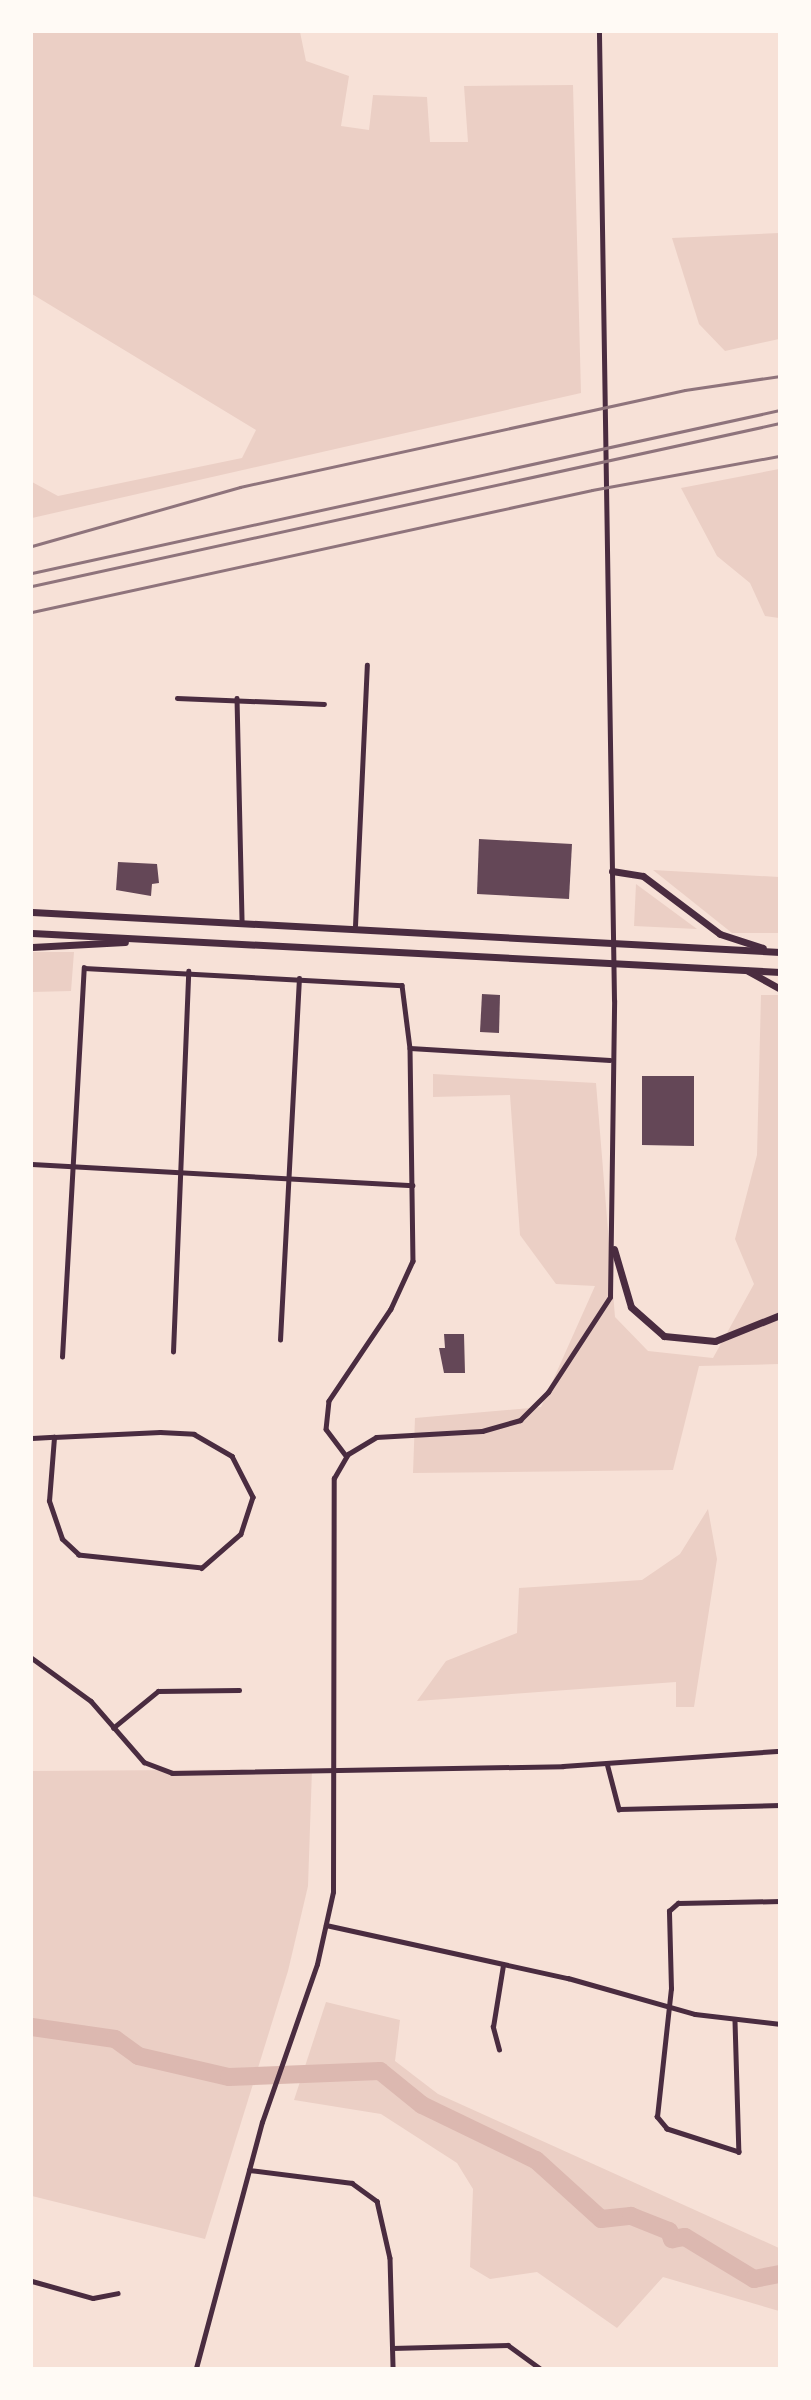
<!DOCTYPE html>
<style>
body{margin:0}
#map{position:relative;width:811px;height:2400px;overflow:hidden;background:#f7e1d7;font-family:Ubuntu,sans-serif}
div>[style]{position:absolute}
.green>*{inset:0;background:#ebcfc5}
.river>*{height:18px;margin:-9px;padding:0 9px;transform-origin:9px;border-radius:9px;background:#dcb8b0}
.building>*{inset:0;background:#644757}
.minor>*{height:4.5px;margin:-2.25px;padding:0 2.25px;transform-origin:2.25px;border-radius:2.25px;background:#4a2c40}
.tertiary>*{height:5px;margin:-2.5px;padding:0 2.5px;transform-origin:2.5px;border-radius:2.5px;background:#4a2c40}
.trunk>*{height:7px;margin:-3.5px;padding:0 3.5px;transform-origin:3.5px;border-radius:3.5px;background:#4a2c40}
.rail>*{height:2.5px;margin:-1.25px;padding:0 1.25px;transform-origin:1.25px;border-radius:1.25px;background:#8f747c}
span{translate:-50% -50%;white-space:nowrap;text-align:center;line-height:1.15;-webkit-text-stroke:6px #fffaf5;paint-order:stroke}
.frame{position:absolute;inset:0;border:33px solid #fffaf5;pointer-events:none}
</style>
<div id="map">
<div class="green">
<i style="clip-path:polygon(32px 32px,300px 32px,306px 61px,349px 76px,341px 126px,369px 130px,373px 95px,427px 97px,430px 142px,468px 142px,464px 86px,573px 85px,581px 393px,32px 518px,32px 482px,58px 496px,242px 458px,256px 430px,32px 294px)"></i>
<i style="clip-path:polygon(779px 233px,779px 339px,725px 351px,699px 324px,672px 238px)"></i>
<i style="clip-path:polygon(779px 469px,780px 469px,779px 618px,765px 616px,750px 583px,717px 556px,681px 488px)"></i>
<i style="clip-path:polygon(653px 870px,779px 877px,779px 933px,732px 933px)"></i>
<i style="clip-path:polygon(636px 884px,697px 929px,634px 926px)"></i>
<i style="clip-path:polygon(32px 952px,74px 952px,71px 991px,32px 992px)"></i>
<i style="clip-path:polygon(761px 995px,779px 995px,779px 1364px,699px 1366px,673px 1470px,413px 1473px,415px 1418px,541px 1407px,595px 1286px,556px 1284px,520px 1235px,510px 1095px,433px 1097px,433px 1074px,596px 1083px,615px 1317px,648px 1351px,713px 1358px,754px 1284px,735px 1239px,757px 1155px)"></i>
<i style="clip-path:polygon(708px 1509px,717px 1559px,694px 1707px,676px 1707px,676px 1682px,417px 1701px,446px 1661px,517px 1633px,519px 1588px,642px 1580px,680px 1554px)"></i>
<i style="clip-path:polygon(312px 1769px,308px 1886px,288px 1971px,205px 2239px,32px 2196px,32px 1771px)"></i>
<i style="clip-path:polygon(326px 2002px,400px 2020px,395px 2061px,438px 2094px,779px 2248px,779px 2311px,663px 2277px,617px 2328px,537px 2272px,490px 2279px,470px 2267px,473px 2189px,457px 2163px,381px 2114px,294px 2100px)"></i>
</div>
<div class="river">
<i style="left:32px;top:2027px;width:84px;rotate:8.2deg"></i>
<i style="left:115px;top:2039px;width:29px;rotate:36deg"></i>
<i style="left:138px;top:2056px;width:93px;rotate:13deg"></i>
<i style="left:229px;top:2077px;width:151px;rotate:-2.3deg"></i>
<i style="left:380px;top:2071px;width:54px;rotate:39deg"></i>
<i style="left:422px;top:2105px;width:127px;rotate:25.8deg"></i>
<i style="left:536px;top:2160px;width:88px;rotate:42.2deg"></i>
<i style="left:601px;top:2219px;width:30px;rotate:-6deg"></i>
<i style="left:631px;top:2216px;width:41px;rotate:21.5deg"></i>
<i style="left:669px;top:2231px;width:9px;rotate:69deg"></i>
<i style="left:672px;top:2239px;width:13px;rotate:-9deg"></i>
<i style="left:685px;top:2237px;width:81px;rotate:31.3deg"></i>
<i style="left:754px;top:2279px;width:26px;rotate:-11deg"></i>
</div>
<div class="building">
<i style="clip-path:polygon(479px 839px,572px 844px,569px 899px,477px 894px)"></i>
<i style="clip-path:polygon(118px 862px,157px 864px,159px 883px,152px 884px,151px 896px,116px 890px)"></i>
<i style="clip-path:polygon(482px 994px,500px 995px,499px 1033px,480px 1032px)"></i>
<i style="clip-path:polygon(642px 1076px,694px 1076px,694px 1146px,642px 1145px)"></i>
<i style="clip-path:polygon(444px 1334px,464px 1334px,465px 1373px,444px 1373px,439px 1348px,445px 1348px)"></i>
</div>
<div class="minor">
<i style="left:177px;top:698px;width:147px;rotate:2.3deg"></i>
<i style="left:237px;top:698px;width:225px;rotate:88.7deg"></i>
<i style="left:355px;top:926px;width:261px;rotate:-87.4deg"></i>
<i style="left:410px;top:1048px;width:200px;rotate:3.4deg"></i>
<i style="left:32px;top:1164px;width:381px;rotate:3.2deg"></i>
<i style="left:280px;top:1340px;width:362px;rotate:-87deg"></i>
<i style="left:173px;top:1352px;width:381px;rotate:-87.7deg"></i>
<i style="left:62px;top:1357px;width:390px;rotate:-86.8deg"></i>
<i style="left:84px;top:968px;width:318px;rotate:3.1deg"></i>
<i style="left:402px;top:985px;width:64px;rotate:82.8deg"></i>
<i style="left:410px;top:1048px;width:213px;rotate:89.2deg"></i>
<i style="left:413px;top:1261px;width:53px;rotate:114.6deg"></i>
<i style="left:391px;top:1309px;width:111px;rotate:124deg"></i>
<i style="left:329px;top:1401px;width:28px;rotate:96deg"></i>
<i style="left:326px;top:1429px;width:34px;rotate:53deg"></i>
<i style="left:160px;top:1432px;width:34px;rotate:3deg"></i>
<i style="left:194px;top:1434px;width:44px;rotate:30.1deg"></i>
<i style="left:232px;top:1456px;width:46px;rotate:62.9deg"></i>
<i style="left:253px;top:1497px;width:39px;rotate:108deg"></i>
<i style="left:241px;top:1534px;width:52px;rotate:138.9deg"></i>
<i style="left:202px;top:1568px;width:124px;rotate:-174deg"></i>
<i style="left:79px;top:1555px;width:23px;rotate:-137deg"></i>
<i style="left:62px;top:1539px;width:40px;rotate:-108.9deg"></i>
<i style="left:49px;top:1501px;width:64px;rotate:-85.5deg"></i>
<i style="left:54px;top:1437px;width:106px;rotate:-2.7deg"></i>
<i style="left:32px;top:1438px;width:22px;rotate:-3deg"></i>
<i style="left:32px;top:1658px;width:73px;rotate:36.1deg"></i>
<i style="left:91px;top:1701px;width:81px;rotate:49deg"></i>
<i style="left:144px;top:1762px;width:30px;rotate:21deg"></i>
<i style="left:172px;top:1773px;width:391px;rotate:-1deg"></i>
<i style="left:563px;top:1766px;width:218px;rotate:-4deg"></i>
<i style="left:113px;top:1728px;width:58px;rotate:-39.4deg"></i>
<i style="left:158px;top:1691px;width:81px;rotate:-0.7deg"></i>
<i style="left:607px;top:1763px;width:48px;rotate:75.4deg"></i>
<i style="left:619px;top:1809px;width:161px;rotate:-1.4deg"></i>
<i style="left:326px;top:1925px;width:248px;rotate:12.4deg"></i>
<i style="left:568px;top:1978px;width:132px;rotate:15.8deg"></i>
<i style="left:695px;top:2014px;width:86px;rotate:6.7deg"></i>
<i style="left:735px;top:2021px;width:131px;rotate:88.3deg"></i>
<i style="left:739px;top:2152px;width:76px;rotate:-162.3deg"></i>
<i style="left:667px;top:2129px;width:16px;rotate:-130deg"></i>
<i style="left:657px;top:2117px;width:129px;rotate:-83.8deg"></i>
<i style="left:671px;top:1989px;width:78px;rotate:-91.5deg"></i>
<i style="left:669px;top:1911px;width:12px;rotate:-42deg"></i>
<i style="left:678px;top:1903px;width:102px;rotate:-1.1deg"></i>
<i style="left:499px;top:2050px;width:24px;rotate:-105deg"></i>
<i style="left:493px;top:2027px;width:63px;rotate:-80.8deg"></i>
<i style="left:249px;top:2170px;width:104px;rotate:7.2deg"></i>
<i style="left:352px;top:2183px;width:31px;rotate:36deg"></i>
<i style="left:377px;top:2201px;width:58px;rotate:77.2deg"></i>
<i style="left:390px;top:2258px;width:110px;rotate:88.4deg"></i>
<i style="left:32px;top:2281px;width:63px;rotate:15.6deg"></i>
<i style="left:93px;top:2298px;width:25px;rotate:-11deg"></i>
<i style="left:392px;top:2348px;width:116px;rotate:-1.5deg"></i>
<i style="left:508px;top:2345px;width:39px;rotate:36deg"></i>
</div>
<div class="tertiary">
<i style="left:196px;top:2368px;width:255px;rotate:-75deg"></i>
<i style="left:262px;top:2122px;width:167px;rotate:-70.8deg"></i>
<i style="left:317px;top:1964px;width:74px;rotate:-77.5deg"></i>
<i style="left:333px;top:1892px;width:414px;rotate:-89.9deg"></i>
<i style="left:334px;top:1478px;width:28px;rotate:-60deg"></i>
<i style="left:348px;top:1454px;width:33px;rotate:-31deg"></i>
<i style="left:376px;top:1437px;width:106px;rotate:-3.2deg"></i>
<i style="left:482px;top:1431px;width:40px;rotate:-16deg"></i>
<i style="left:520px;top:1420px;width:40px;rotate:-45deg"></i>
<i style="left:548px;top:1392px;width:113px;rotate:-56.9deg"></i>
<i style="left:610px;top:1297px;width:297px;rotate:-89.2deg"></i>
<i style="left:614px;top:1000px;width:968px;rotate:-90.89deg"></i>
</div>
<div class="trunk">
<i style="left:612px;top:871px;width:31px;rotate:9deg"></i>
<i style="left:643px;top:876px;width:96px;rotate:37deg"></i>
<i style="left:720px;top:934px;width:45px;rotate:18deg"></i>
<i style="left:32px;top:912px;width:749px;rotate:3.06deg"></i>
<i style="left:32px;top:933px;width:749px;rotate:2.98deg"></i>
<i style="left:32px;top:947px;width:93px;rotate:-3.1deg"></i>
<i style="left:748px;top:971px;width:37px;rotate:29deg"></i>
<i style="left:614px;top:1249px;width:60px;rotate:73.7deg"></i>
<i style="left:631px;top:1307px;width:44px;rotate:41.3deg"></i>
<i style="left:664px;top:1336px;width:51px;rotate:5.6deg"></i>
<i style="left:715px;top:1341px;width:70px;rotate:-21.8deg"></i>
</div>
<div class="rail">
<i style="left:32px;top:546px;width:216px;rotate:-15.8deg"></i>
<i style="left:240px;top:487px;width:455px;rotate:-12.3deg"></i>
<i style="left:685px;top:390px;width:96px;rotate:-8.4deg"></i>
<i style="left:32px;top:573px;width:766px;rotate:-12.29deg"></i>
<i style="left:32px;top:586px;width:766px;rotate:-12.29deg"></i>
<i style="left:32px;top:612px;width:573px;rotate:-12.29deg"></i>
<i style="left:592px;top:490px;width:191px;rotate:-10.3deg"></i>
</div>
<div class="frame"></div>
</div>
